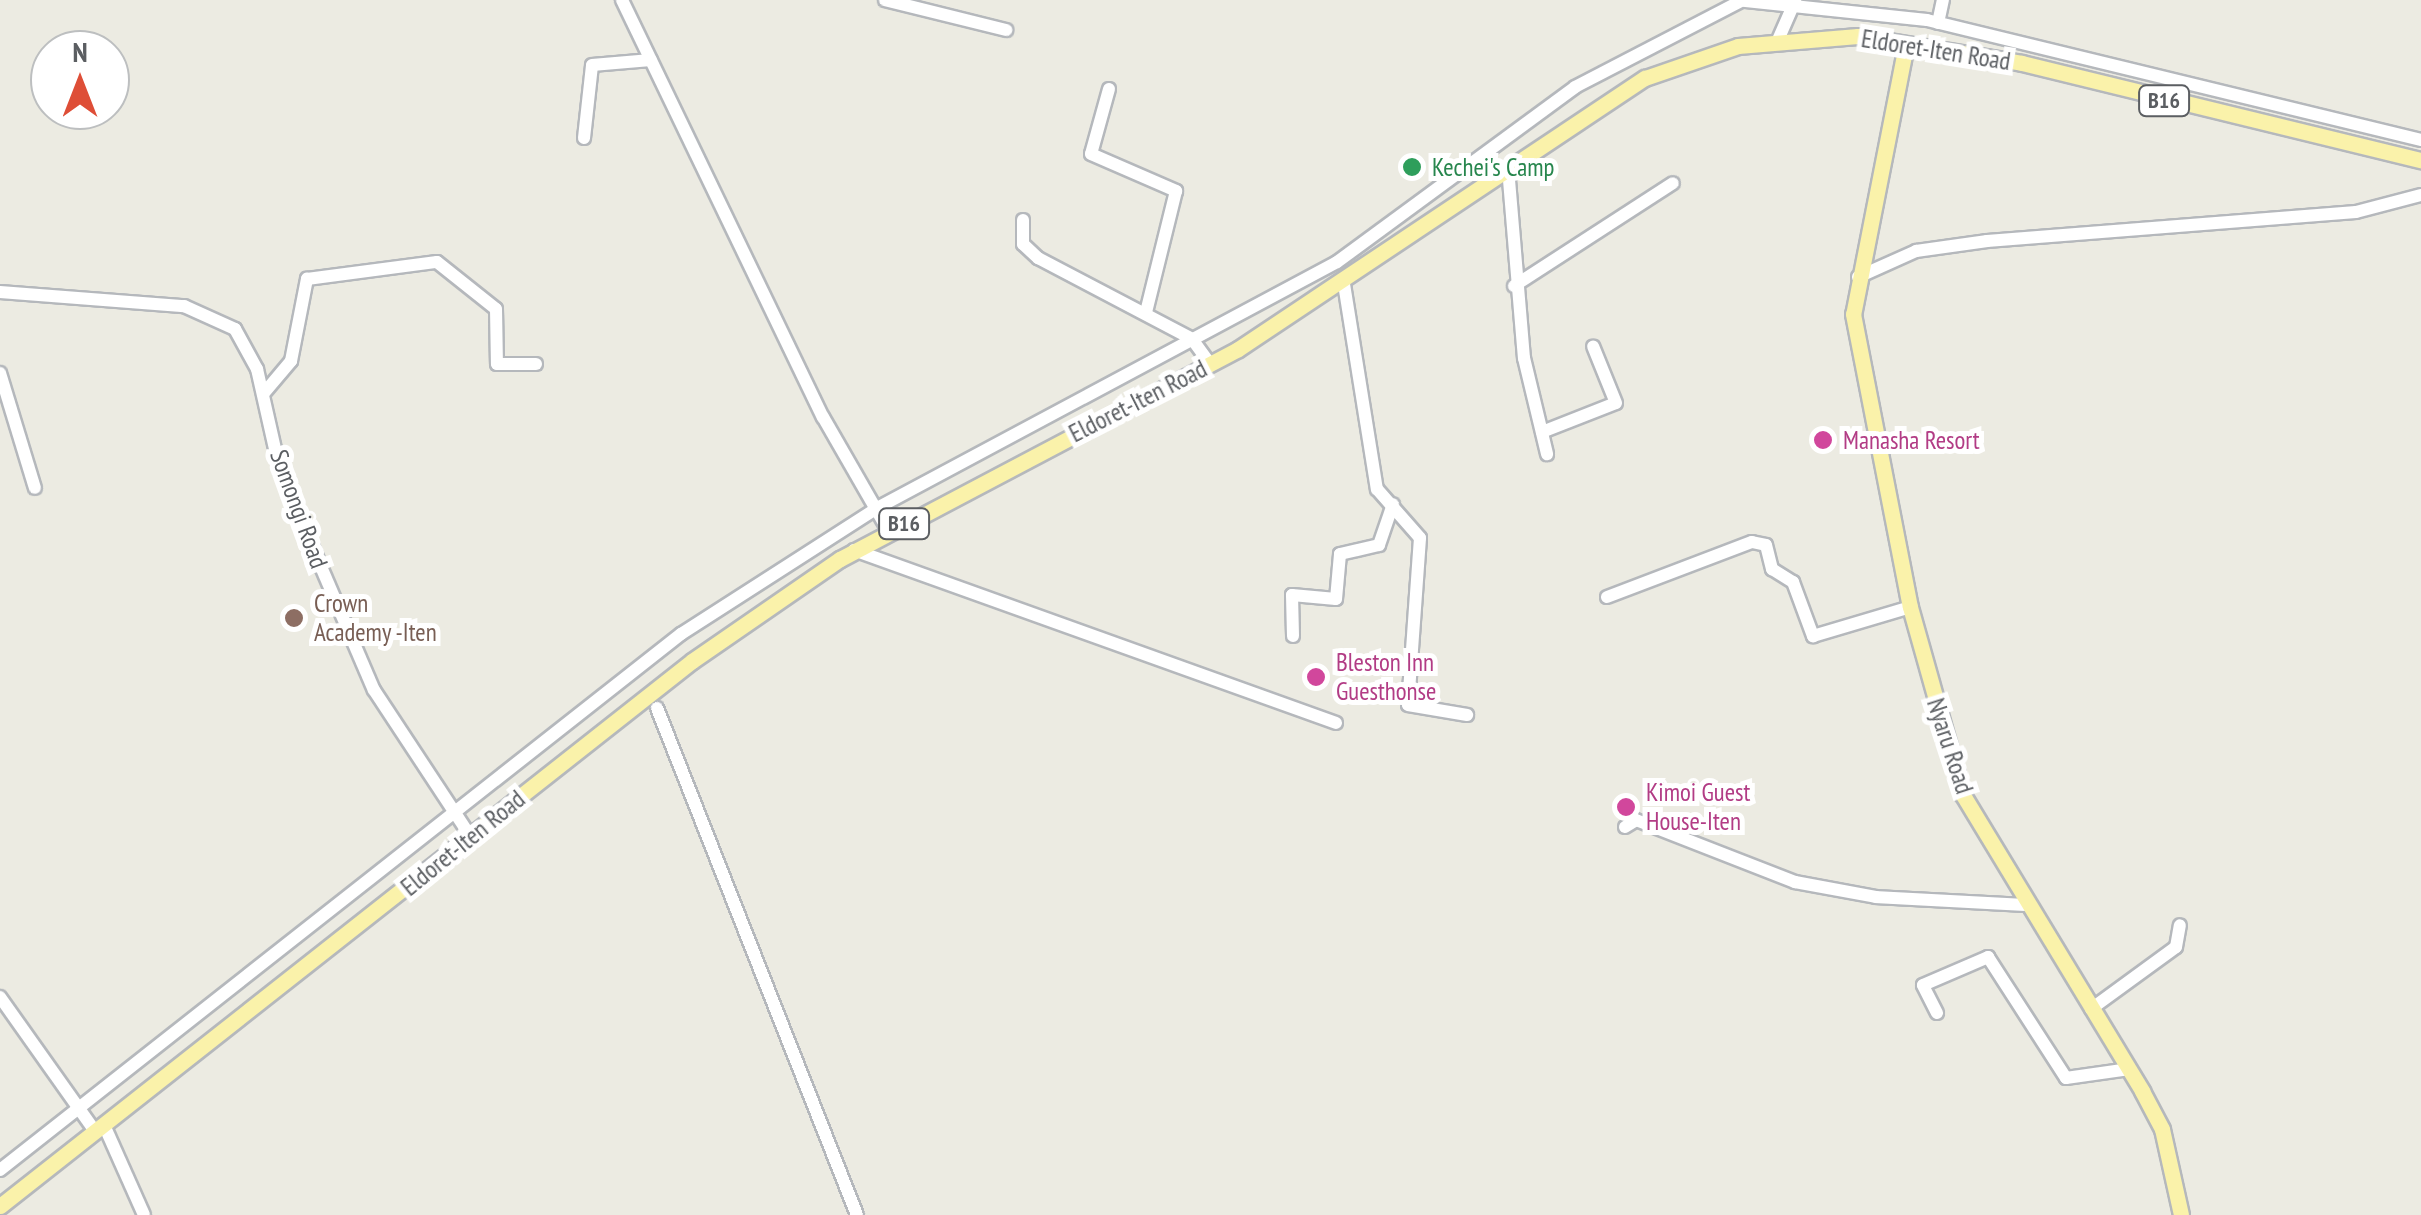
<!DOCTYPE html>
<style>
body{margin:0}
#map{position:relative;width:2421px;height:1215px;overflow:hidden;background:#ecebe2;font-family:"PT Sans Narrow",sans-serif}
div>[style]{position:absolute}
.roads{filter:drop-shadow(2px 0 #b5b8bc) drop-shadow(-2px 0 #b5b8bc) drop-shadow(0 2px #b5b8bc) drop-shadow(0 -2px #b5b8bc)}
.minor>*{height:12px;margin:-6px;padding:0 6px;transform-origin:6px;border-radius:6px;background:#fff}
.major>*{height:15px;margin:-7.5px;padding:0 7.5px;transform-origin:7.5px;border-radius:7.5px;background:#faf2aa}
.dots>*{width:28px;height:28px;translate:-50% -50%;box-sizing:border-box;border:5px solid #fff;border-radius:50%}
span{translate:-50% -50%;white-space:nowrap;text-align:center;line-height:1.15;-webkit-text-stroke:10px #fff;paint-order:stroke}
.shield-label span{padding:2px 8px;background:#fff;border:2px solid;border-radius:8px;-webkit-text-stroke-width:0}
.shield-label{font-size:22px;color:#5b5e62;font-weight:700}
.street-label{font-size:25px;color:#5b5e62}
.leisure-label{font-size:25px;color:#27864d}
.left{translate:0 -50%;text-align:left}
.hotel-label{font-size:25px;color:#b23c85}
.education-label{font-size:25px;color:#785e54}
.north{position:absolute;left:30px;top:30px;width:100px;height:100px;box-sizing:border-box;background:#fff;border:2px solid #bdbfc0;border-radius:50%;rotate:0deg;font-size:28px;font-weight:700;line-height:40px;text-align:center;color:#5b5e62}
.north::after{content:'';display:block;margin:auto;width:35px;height:45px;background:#de4e37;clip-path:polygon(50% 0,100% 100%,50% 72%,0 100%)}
</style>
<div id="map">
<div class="roads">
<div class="minor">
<i style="left:622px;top:0;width:463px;rotate:64.3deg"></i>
<i style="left:823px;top:417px;width:133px;rotate:60.1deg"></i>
<i style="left:885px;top:0;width:125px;rotate:13.9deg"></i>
<i style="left:1736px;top:0;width:192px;rotate:6deg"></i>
<i style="left:1927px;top:20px;width:508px;rotate:13.65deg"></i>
<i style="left:1938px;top:23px;width:24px;rotate:-78deg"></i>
<i style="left:1778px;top:40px;width:43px;rotate:-66.4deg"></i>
<i style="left:1109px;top:89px;width:67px;rotate:105.5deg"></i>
<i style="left:1091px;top:154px;width:93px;rotate:23.5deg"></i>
<i style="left:1176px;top:191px;width:125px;rotate:103.9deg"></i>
<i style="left:584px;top:138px;width:73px;rotate:-83.7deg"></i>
<i style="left:592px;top:65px;width:59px;rotate:-4.8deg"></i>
<i style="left:1508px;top:168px;width:191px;rotate:85.2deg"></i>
<i style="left:1524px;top:358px;width:99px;rotate:76.5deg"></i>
<i style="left:1023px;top:220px;width:24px;rotate:90deg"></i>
<i style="left:1023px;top:244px;width:21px;rotate:43deg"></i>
<i style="left:1038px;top:258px;width:174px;rotate:27.7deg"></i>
<i style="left:1192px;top:339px;width:31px;rotate:54deg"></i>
<i style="left:1858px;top:277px;width:64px;rotate:-24.1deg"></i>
<i style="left:1916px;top:251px;width:72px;rotate:-8deg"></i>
<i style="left:1987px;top:241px;width:370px;rotate:-4.5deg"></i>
<i style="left:2356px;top:212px;width:67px;rotate:-14.7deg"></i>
<i style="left:1344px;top:284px;width:208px;rotate:80.9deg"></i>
<i style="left:1377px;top:489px;width:65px;rotate:48.7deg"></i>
<i style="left:1420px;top:538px;width:167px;rotate:94.1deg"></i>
<i style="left:1408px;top:705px;width:60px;rotate:9.6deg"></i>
<i style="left:1514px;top:286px;width:189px;rotate:-32.9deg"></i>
<i style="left:0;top:292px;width:185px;rotate:4.4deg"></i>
<i style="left:184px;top:306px;width:56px;rotate:24.3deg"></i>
<i style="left:235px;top:329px;width:46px;rotate:61.2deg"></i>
<i style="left:257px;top:369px;width:105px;rotate:77.3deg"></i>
<i style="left:280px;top:471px;width:238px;rotate:66.8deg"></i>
<i style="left:374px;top:690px;width:176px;rotate:56.6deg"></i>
<i style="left:0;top:373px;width:120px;rotate:73.1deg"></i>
<i style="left:264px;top:393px;width:42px;rotate:-49.8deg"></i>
<i style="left:291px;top:361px;width:84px;rotate:-79deg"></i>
<i style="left:307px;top:279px;width:131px;rotate:-7.5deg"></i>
<i style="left:437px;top:262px;width:75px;rotate:38.5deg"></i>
<i style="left:496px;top:309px;width:55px;rotate:89deg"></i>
<i style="left:497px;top:364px;width:39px"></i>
<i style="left:1542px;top:432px;width:79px;rotate:-21.4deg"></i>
<i style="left:1616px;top:403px;width:61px;rotate:-112deg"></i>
<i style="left:854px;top:550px;width:512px;rotate:19.74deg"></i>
<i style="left:1607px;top:597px;width:155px;rotate:-20.8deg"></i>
<i style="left:1752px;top:542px;width:14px;rotate:12deg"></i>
<i style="left:1766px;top:545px;width:25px;rotate:76deg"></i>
<i style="left:1772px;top:569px;width:25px;rotate:32deg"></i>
<i style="left:1793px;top:582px;width:58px;rotate:69.7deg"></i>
<i style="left:1813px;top:636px;width:101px;rotate:-16.6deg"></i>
<i style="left:1293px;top:636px;width:41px;rotate:-91.4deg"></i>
<i style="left:1292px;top:595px;width:44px;rotate:5.2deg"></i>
<i style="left:1336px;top:599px;width:45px;rotate:-84.9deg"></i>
<i style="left:1340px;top:554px;width:40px;rotate:-13deg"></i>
<i style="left:1379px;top:545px;width:43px;rotate:-71.1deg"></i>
<i style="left:657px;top:708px;width:545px;rotate:68.47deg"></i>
<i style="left:1625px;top:827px;width:13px;rotate:-32deg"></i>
<i style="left:1636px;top:820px;width:171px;rotate:21.3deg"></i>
<i style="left:1795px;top:882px;width:82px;rotate:10.5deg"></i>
<i style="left:1876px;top:897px;width:148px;rotate:3.1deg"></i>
<i style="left:0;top:997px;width:164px;rotate:54.7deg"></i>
<i style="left:2091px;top:1009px;width:105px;rotate:-36.1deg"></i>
<i style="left:2176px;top:947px;width:22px;rotate:-80deg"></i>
<i style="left:1937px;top:1013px;width:31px;rotate:-117deg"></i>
<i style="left:1923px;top:985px;width:71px;rotate:-23.3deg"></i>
<i style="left:1988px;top:957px;width:144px;rotate:57.2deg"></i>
<i style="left:2066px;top:1078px;width:64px;rotate:-8.1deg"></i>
<i style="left:104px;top:1125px;width:98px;rotate:66deg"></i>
<i style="left:0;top:1170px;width:867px;rotate:-38.21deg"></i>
<i style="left:681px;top:634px;width:235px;rotate:-32.7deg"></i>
<i style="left:879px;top:507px;width:519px;rotate:-28.14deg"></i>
<i style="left:1337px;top:262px;width:295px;rotate:-36.3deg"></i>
<i style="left:1575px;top:87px;width:185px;rotate:-27.4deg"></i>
</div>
<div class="major">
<i style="left:1906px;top:45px;width:274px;rotate:101.1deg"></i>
<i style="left:1853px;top:314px;width:298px;rotate:79deg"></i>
<i style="left:1910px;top:607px;width:195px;rotate:74.3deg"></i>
<i style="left:1963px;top:795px;width:346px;rotate:58.8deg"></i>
<i style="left:2142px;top:1091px;width:43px;rotate:62.2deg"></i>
<i style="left:2162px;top:1129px;width:88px;rotate:77.5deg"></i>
<i style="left:0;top:1206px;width:881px;rotate:-38.22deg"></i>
<i style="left:692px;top:661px;width:180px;rotate:-34.6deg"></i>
<i style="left:840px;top:559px;width:450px;rotate:-27.8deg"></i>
<i style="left:1238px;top:349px;width:489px;rotate:-33.7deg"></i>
<i style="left:1645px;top:78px;width:98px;rotate:-19deg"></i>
<i style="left:1738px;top:46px;width:120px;rotate:-4.8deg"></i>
<i style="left:1858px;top:36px;width:166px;rotate:9.3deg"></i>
<i style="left:2022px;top:63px;width:411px;rotate:13.7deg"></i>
</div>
</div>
<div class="dots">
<i style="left:1412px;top:167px;background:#2e9e5b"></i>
<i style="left:1823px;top:440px;background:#d1479c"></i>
<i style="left:294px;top:618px;background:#8d6e63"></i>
<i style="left:1316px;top:677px;background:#d1479c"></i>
<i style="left:1626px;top:807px;background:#d1479c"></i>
</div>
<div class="shield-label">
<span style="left:2164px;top:101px">B16</span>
<span style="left:904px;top:524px">B16</span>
</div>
<div class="street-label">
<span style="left:1936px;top:50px;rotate:9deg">Eldoret-Iten Road</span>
<span style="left:1138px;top:401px;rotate:-27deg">Eldoret-Iten Road</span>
<span style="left:299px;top:509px;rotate:70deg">Somongi Road</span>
<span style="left:1950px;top:746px;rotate:72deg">Nyaru Road</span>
<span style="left:463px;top:843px;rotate:-39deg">Eldoret-Iten Road</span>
</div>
<div class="leisure-label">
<span class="left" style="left:1432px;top:167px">Kechei's Camp</span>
</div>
<div class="hotel-label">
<span class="left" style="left:1843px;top:440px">Manasha Resort</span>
<span class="left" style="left:1336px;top:677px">Bleston Inn<br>Guesthonse</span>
<span class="left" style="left:1646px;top:807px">Kimoi Guest<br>House-Iten</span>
</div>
<div class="education-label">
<span class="left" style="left:314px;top:618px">Crown<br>Academy -Iten</span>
</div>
<div class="north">N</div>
</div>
